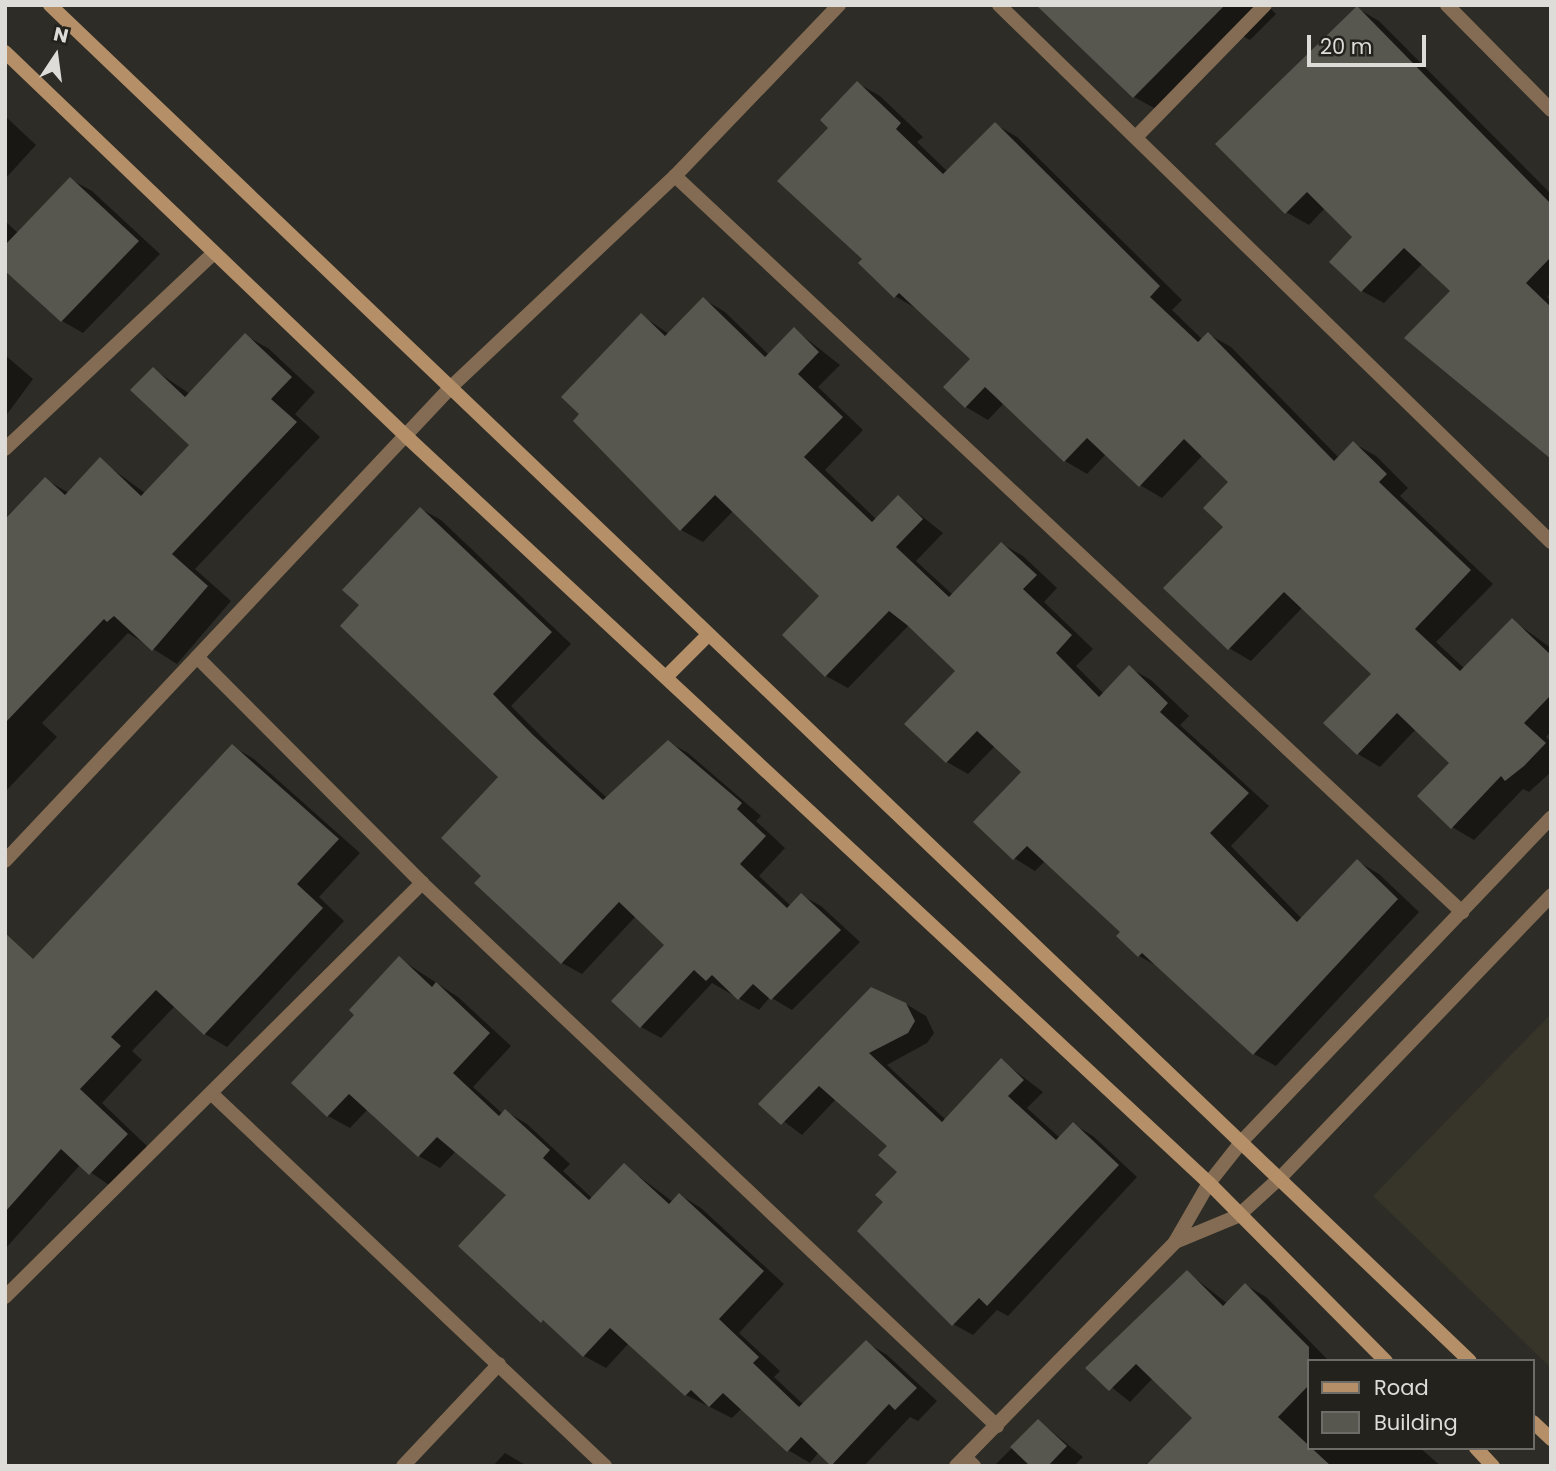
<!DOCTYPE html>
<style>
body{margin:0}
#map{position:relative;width:1556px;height:1471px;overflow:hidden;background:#2d2c26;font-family:Poppins,sans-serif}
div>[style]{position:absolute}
.built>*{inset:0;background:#373429}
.shadow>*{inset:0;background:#0007}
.building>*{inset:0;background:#57564f}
.minor>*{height:14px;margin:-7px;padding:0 7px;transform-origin:7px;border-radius:7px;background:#836c53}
.tertiary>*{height:14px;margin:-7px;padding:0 7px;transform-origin:7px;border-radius:7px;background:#836c53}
.secondary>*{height:14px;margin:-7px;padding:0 7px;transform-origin:7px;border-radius:7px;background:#b48f68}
span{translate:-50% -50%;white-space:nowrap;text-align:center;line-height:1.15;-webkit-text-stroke:7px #23221c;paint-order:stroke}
.frame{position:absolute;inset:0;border:7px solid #dddcd8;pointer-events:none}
.legend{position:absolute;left:1307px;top:1359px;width:228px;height:91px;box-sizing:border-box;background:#23221c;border:2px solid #6d6c67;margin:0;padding:9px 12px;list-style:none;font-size:21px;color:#dddcd8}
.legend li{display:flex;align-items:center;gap:14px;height:35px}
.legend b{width:35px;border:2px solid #6d6c67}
.north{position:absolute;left:21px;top:21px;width:70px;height:70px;-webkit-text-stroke:5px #23221c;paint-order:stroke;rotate:13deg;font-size:19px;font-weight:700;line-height:28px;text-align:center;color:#dddcd8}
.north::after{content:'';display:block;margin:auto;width:24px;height:32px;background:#dddcd8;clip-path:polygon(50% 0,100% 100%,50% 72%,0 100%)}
.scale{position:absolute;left:1307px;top:35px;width:119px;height:32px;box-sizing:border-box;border:4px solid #dddcd8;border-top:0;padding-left:9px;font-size:21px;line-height:24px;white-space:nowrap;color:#dddcd8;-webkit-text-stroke:5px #23221c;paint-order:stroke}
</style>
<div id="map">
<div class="built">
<i style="clip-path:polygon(1551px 1014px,1551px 1368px,1373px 1196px)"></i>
</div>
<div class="shadow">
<i style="clip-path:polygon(1039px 5px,1267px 5px,1276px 14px,1250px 40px,1234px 31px,1156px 109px,1134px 97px)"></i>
<i style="clip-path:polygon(1357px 8px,1379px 21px,1551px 194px,1551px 292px,1547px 297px,1551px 301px,1551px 457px,1407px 338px,1452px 291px,1423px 263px,1384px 303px,1362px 291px,1355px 237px,1325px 208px,1309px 225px,1286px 212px)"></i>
<i style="clip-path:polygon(857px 83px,880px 96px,923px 137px,917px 142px,948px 172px,995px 124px,1017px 137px,1182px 300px,1172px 310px,1203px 340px,1208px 334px,1231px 347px,1339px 458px,1353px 443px,1376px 456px,1408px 488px,1400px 496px,1493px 584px,1436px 642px,1465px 669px,1512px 620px,1551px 648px,1551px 731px,1546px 737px,1551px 742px,1551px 772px,1529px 792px,1523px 789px,1474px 840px,1452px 827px,1451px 763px,1416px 729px,1380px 767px,1358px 754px,1373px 674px,1303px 607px,1251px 661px,1229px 648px,1225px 526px,1231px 482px,1203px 455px,1162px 498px,1140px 485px,1106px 454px,1087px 474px,1065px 461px,1004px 403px,988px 420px,966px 407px,972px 359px,917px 309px,895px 296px,864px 259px,831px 128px)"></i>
<i style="clip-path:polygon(5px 116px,36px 145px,5px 179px)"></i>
<i style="clip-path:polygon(70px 179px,92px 191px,160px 254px,83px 333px,62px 321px,5px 269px,5px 221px,19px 234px)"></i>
<i style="clip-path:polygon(703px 299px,725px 312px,769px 355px,794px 329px,840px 365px,818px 387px,863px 430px,825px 470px,877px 520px,899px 498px,943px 533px,916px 561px,953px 595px,1002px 544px,1023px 556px,1057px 588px,1044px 602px,1093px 649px,1076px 666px,1104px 694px,1130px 668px,1151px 680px,1189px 716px,1180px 725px,1269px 806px,1231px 846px,1302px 919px,1357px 861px,1379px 874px,1419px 912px,1276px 1066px,1254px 1054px,1159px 967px,1139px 956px,1123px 932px,1045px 861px,1035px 871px,1014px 858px,1023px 772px,995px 746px,968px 774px,947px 762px,958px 671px,909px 625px,848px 688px,826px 676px,822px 596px,733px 511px,703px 542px,681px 530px,641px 315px,669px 334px)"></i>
<i style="clip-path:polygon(245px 335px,269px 349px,315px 392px,295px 414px,320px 437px,195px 569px,231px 601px,177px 664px,128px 633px,42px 723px,57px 737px,5px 792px,5px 518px,45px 479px,69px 493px,100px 460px,145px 493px,192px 445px,153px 369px,190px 394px)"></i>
<i style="clip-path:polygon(5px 355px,33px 379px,5px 417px)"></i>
<i style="clip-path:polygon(421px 509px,441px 520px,571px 644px,511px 706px,553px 748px,607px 798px,668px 742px,688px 753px,761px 816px,756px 821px,785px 848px,759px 876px,791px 906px,801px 895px,821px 906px,860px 942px,792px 1010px,770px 997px,759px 1010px,712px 983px,661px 1038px,641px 1027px,666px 945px,636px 916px,582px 974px,562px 963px,484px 876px,501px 777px,361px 605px)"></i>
<i style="clip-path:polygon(232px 746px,254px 759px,360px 853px,319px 897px,344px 921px,227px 1047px,205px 1034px,175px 1006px,132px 1051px,142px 1060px,102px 1103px,149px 1148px,112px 1187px,80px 1165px,6px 1248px,5px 983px,34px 960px)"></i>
<i style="clip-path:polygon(400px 959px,458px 997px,511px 1046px,473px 1087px,503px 1114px,505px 1111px,527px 1124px,570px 1164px,563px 1171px,593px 1199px,624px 1165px,673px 1202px,680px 1195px,701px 1208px,784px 1284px,739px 1333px,780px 1371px,774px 1377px,804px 1405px,866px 1342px,887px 1355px,937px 1401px,918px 1421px,910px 1417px,864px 1466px,835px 1466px,819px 1452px,810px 1463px,788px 1450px,742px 1408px,732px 1418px,686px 1395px,629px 1343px,606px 1368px,584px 1356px,460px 1246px,508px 1195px,456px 1151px,440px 1168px,419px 1156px,368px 1109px,350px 1128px,328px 1116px,293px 1083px,357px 1015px)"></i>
<i style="clip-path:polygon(906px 1004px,926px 1016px,934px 1033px,927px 1043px,887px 1065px,946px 1120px,1002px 1061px,1043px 1092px,1027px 1108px,1060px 1138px,1073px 1124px,1093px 1136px,1137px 1177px,1008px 1316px,997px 1310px,973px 1335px,953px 1324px,886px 1202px,899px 1172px,889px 1146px,836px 1099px,802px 1135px,761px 1104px)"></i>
<i style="clip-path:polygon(1187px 1272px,1228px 1304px,1246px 1285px,1266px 1297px,1329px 1361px,1309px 1361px,1309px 1448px,1420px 1448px,1441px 1466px,1144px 1466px,1194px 1418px,1153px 1378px,1130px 1402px,1088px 1368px)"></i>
<i style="clip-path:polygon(1039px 1421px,1083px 1457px,1074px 1466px,994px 1466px)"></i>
<i style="clip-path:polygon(505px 1453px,527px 1466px,493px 1466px)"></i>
</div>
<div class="building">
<i style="clip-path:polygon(1036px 5px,1225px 5px,1133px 98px)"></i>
<i style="clip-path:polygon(1357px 6px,1551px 204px,1551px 257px,1526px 283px,1551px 307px,1551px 459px,1404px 338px,1450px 291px,1404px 248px,1361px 292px,1329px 262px,1352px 237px,1307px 192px,1285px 214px,1215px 144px)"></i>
<i style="clip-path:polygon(857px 81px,901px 123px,896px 129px,943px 174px,995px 122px,1160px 286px,1150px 297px,1198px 342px,1208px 332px,1334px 461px,1353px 441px,1387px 474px,1379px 482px,1471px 570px,1415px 629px,1460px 671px,1512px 618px,1551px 655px,1551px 695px,1524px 723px,1546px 743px,1524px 766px,1505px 781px,1501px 776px,1451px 829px,1417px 796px,1449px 763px,1397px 713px,1357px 755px,1323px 723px,1371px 674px,1284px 592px,1228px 650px,1163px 588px,1223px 527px,1203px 508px,1228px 482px,1184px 439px,1139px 487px,1087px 438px,1064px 462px,985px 387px,965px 408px,943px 387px,970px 359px,899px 293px,894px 298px,858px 263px,862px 259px,777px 181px,828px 128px,820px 120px)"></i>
<i style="clip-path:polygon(70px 177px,139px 241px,61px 322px,5px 271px,5px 245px)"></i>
<i style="clip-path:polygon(703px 297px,765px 357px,794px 327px,819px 352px,798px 374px,843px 417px,804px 457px,872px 522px,898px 495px,923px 519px,896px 547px,949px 597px,1001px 542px,1037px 575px,1023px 589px,1072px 635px,1056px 653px,1099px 697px,1129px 665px,1168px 703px,1160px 712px,1249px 793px,1210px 833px,1297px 922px,1357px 859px,1398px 899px,1253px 1055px,1142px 953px,1138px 957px,1116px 936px,1120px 932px,1027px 846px,1013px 860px,973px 822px,1021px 772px,977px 731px,946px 763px,904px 724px,955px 671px,907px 625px,889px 611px,825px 677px,782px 635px,819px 596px,715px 495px,680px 531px,573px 421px,579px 414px,561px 397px,641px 313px,665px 336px)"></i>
<i style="clip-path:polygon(245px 333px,292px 377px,271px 399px,297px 422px,172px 554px,208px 586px,152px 651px,114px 616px,107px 622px,104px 619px,5px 723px,5px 519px,45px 477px,65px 495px,100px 457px,141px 496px,189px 445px,130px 390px,153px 367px,185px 397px)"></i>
<i style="clip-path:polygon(420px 507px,552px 632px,493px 694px,533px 735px,603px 800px,668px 740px,742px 803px,737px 809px,766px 836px,740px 864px,787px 908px,801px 893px,841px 930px,771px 1000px,753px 984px,738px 1000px,712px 975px,706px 981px,694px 970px,640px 1028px,611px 1001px,664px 945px,619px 902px,561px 964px,474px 883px,481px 876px,441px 838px,498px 777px,340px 626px,359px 605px,342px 590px)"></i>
<i style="clip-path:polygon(232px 744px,339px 839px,297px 884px,323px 908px,204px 1035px,156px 990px,111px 1037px,121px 1046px,80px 1089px,128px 1134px,89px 1175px,61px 1149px,5px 1212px,5px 933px,33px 959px)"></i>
<i style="clip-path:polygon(399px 956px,432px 987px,436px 982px,490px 1033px,453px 1073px,499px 1116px,505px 1109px,550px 1150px,543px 1158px,589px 1200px,624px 1163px,669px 1204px,679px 1193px,764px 1271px,719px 1319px,759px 1357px,753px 1363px,799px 1407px,866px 1340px,917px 1388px,895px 1410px,889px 1404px,831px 1466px,801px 1437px,787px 1452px,723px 1393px,709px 1407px,691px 1390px,685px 1396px,610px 1328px,583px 1357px,543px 1320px,541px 1323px,458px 1246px,506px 1195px,437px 1137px,418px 1157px,349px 1094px,327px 1117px,291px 1083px,354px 1015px,349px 1010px)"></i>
<i style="clip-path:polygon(871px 987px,906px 1003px,915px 1021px,908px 1033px,869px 1053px,942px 1122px,1001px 1058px,1024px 1080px,1008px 1096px,1056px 1140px,1073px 1122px,1119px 1165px,987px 1306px,979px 1298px,952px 1326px,857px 1231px,883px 1202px,875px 1195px,897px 1172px,878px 1155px,887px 1146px,819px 1086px,781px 1125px,758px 1104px)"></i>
<i style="clip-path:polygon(1187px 1270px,1223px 1306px,1245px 1283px,1309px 1347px,1309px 1385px,1278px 1417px,1331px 1466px,1145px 1466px,1192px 1418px,1136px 1364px,1109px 1391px,1085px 1368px)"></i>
<i style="clip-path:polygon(1038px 1419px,1067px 1446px,1048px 1466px,1030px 1466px,1010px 1447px)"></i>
</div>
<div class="minor">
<i style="left:999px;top:5px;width:770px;rotate:44.21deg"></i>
<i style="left:1447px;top:5px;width:148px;rotate:45.3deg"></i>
<i style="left:1137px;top:136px;width:183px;rotate:-45.7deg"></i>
<i style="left:675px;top:176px;width:1078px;rotate:43.08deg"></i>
<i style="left:5px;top:449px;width:287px;rotate:-43.2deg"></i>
<i style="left:197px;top:657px;width:319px;rotate:45.1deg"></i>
<i style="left:422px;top:883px;width:791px;rotate:43.36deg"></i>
<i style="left:5px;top:861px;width:651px;rotate:-46.74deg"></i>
<i style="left:451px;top:387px;width:308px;rotate:-43.3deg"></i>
<i style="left:675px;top:176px;width:237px;rotate:-46.2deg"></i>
<i style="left:213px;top:1095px;width:540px;rotate:43.42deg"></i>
<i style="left:5px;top:1297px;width:588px;rotate:-44.79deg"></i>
<i style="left:965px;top:1457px;width:13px;rotate:45deg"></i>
<i style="left:403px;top:1466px;width:140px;rotate:-46.7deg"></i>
</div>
<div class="tertiary">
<i style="left:1175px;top:1242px;width:68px;rotate:-22.4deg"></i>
<i style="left:1238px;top:1216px;width:59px;rotate:-42.3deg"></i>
<i style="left:1282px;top:1176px;width:389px;rotate:-46.2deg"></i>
<i style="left:956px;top:1466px;width:313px;rotate:-45.6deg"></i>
<i style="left:1175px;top:1242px;width:68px;rotate:-60deg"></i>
<i style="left:1209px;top:1183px;width:55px;rotate:-51.7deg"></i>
<i style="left:1243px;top:1140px;width:446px;rotate:-46.3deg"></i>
</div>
<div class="secondary">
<i style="left:50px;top:5px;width:1963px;rotate:43.68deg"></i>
<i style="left:5px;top:52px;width:557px;rotate:43.76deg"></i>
<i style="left:407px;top:437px;width:1095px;rotate:42.93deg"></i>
<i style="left:1209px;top:1183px;width:251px;rotate:45.2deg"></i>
<i style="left:667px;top:676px;width:58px;rotate:-45deg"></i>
<i style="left:1533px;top:1422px;width:25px;rotate:43deg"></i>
<i style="left:1476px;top:1448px;width:25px;rotate:47deg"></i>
</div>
<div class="frame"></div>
<ul class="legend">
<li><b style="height:9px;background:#b48f68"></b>Road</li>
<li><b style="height:19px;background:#57564f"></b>Building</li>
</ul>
<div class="north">N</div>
<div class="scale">20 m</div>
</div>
